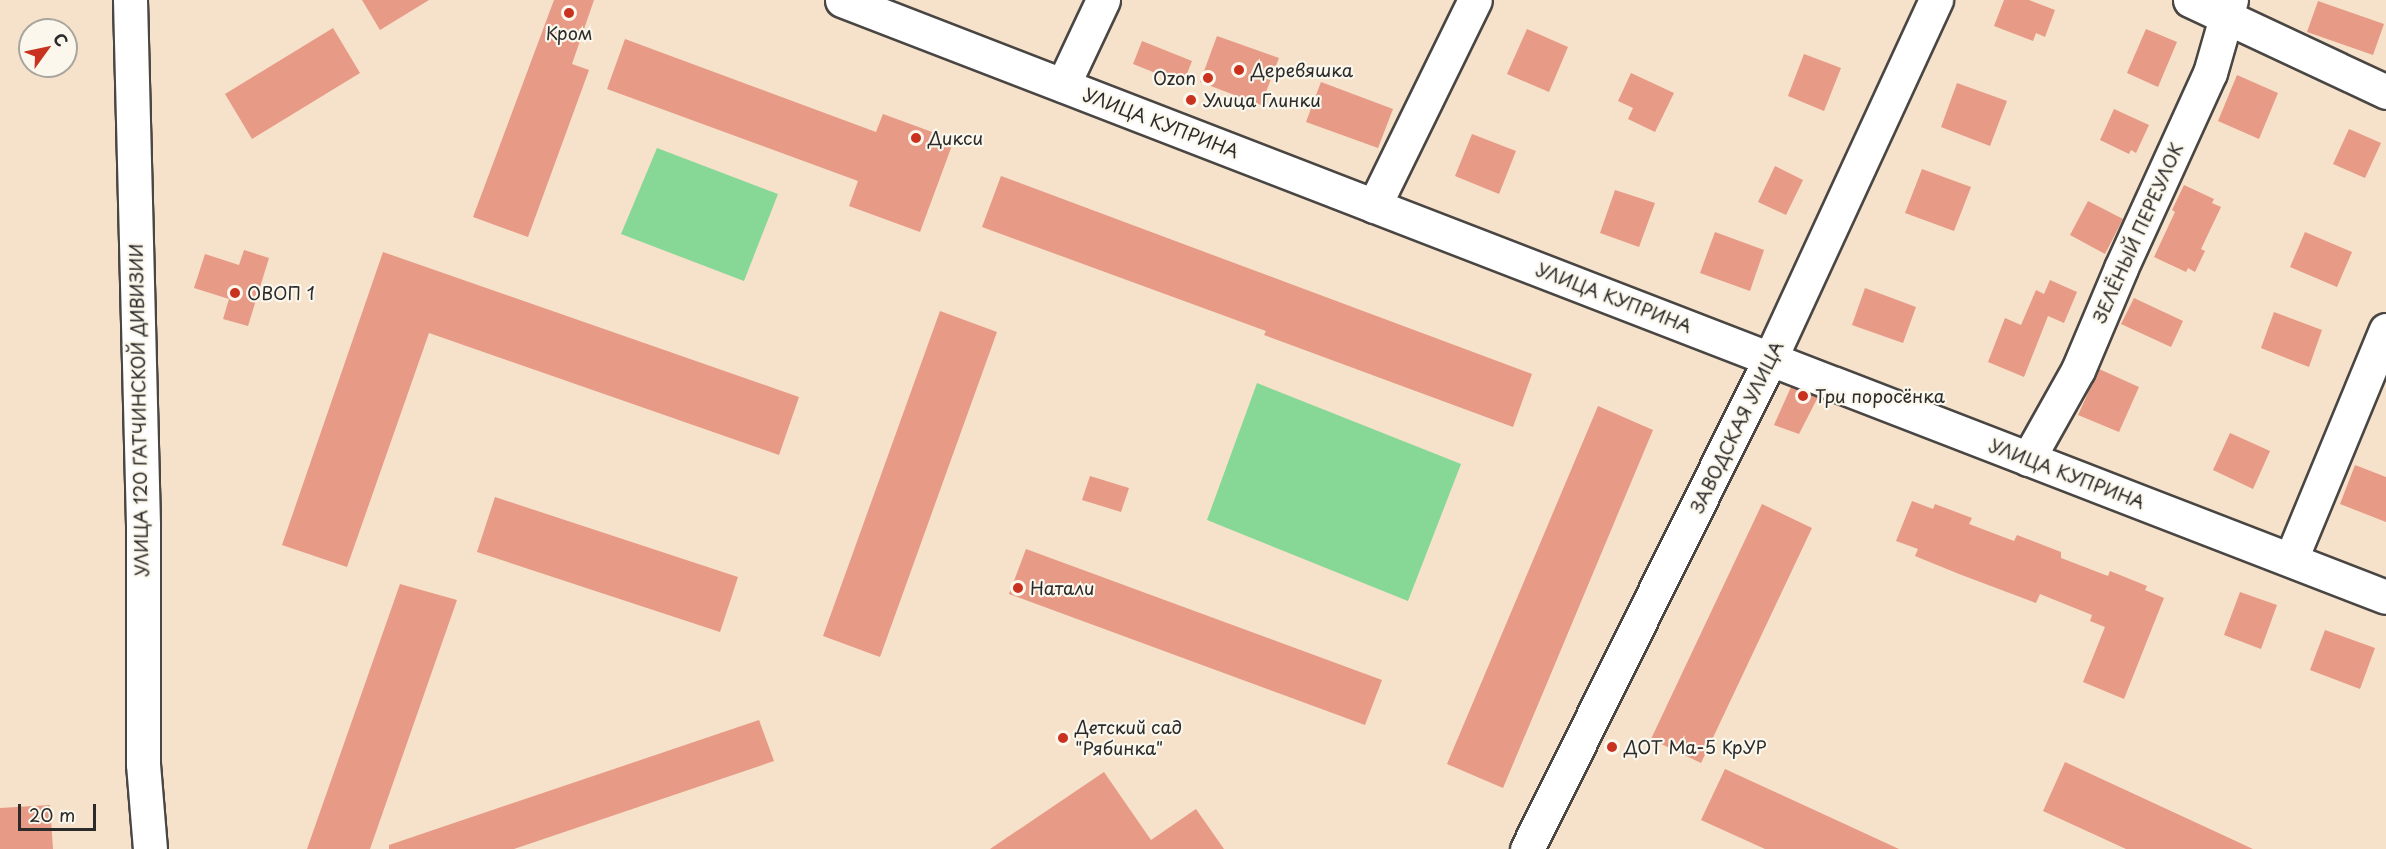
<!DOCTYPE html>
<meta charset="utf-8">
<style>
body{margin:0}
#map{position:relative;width:2386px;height:849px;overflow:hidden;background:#f6e2ca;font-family:"Playpen Sans",sans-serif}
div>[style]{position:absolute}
.green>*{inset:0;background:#87d796}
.building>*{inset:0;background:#e79a85}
.roads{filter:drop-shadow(2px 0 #494643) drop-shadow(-2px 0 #494643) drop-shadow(0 2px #494643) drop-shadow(0 -2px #494643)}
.minor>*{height:33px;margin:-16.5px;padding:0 16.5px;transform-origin:16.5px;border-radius:16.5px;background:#fff}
.major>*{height:33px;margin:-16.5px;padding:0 16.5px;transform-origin:16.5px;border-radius:16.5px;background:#fff}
.dots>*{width:16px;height:16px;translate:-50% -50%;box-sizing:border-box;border:3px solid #fbf7ec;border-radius:50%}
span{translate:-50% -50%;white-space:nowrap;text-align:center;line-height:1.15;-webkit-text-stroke:4.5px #fbf7ec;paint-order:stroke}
.poi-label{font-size:18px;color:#2b2b2b}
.left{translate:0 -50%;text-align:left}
.right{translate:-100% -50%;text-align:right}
.street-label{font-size:18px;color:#2b2b2b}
.north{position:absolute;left:18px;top:18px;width:60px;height:60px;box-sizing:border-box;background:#fbf7ec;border:2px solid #a8a59f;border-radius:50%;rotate:57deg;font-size:16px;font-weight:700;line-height:24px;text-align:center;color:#2b2b2b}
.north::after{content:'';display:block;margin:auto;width:21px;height:27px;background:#c8321e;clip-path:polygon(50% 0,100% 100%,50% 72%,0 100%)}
.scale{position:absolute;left:18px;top:804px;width:78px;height:27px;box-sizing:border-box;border:3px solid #2b2b2b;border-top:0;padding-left:8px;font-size:18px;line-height:21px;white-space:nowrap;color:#2b2b2b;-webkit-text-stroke:4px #fbf7ec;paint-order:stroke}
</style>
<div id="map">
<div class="green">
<i style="clip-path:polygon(657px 148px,778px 194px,744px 281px,621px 234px)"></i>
<i style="clip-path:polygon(1257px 383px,1461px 464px,1408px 601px,1207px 520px)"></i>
</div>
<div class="building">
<i style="clip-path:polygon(362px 0,429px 0,380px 30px)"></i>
<i style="clip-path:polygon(554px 0,594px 0,572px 64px,589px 70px,528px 237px,473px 217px)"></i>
<i style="clip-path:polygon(2004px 0,2029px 0,2055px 10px,2045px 37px,2036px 33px,2033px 41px,1994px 26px)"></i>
<i style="clip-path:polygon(2318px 1px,2384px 24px,2373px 55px,2307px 32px)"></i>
<i style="clip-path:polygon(333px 28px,360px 73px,252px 139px,225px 94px)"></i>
<i style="clip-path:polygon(1527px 29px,1568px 47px,1549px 92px,1507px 74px)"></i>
<i style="clip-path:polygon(2146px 29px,2177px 42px,2158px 87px,2127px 73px)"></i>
<i style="clip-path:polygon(1217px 36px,1279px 58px,1261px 105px,1200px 82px)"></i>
<i style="clip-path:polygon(625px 39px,876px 132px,883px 114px,954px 140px,920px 232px,849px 206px,858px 181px,607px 89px)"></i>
<i style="clip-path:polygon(1142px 41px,1192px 61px,1183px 84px,1133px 64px)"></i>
<i style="clip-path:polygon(1804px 54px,1841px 68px,1824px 111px,1788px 96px)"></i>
<i style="clip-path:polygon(1631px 73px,1674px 93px,1655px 132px,1628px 119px,1633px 108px,1618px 101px)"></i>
<i style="clip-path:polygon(2237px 75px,2278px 93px,2259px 139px,2218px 121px)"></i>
<i style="clip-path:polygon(1321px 82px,1393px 109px,1378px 148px,1306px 122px)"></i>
<i style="clip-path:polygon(1957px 83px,2007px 101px,1990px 146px,1941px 127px)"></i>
<i style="clip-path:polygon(2114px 109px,2149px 125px,2136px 153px,2131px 150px,2129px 154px,2100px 140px)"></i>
<i style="clip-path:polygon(2349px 129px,2381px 143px,2365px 178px,2333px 164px)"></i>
<i style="clip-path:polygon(1472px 134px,1516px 151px,1499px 194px,1455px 176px)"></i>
<i style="clip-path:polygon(1775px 166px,1803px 180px,1786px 215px,1758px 202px)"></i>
<i style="clip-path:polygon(1922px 169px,1971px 187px,1954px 231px,1905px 213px)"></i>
<i style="clip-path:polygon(1001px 176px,1532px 374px,1513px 427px,1264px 335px,1266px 331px,982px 227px)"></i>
<i style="clip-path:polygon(2184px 185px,2214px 199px,2212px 203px,2221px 207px,2201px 249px,2205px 251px,2195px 272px,2188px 268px,2186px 272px,2154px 257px,2175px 212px,2172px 210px)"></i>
<i style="clip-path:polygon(1615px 190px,1655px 203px,1639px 247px,1600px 233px)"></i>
<i style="clip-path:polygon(2088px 201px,2123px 219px,2105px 254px,2070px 235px)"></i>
<i style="clip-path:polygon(1715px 232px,1764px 250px,1750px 291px,1700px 273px)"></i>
<i style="clip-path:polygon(2305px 232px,2352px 252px,2337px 287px,2290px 267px)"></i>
<i style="clip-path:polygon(244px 250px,269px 258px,248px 326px,223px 319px,229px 299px,194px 288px,205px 254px,239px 265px)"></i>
<i style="clip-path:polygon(383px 252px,799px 397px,779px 455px,429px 333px,347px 567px,282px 545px)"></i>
<i style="clip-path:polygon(2050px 280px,2077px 292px,2064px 323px,2048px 316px,2024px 377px,1988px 362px,2005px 318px,2021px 325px,2036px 290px,2044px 294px)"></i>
<i style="clip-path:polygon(1865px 288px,1916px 307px,1903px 343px,1852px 325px)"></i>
<i style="clip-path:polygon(2134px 298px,2183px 321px,2171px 347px,2121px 324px)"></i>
<i style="clip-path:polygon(940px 311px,997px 332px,880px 657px,823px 636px)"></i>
<i style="clip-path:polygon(2274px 312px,2322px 330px,2309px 367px,2261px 348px)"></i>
<i style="clip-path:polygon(2099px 369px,2139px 387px,2119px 432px,2078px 415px)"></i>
<i style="clip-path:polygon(1791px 387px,1818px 397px,1799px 434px,1774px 425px)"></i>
<i style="clip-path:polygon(1598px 406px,1653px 430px,1503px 788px,1447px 764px)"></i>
<i style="clip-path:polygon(2230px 433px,2270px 451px,2253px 489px,2213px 470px)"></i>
<i style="clip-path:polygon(2355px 465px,2386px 477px,2386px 522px,2340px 504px)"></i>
<i style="clip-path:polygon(1090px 476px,1129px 488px,1121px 512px,1082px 500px)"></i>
<i style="clip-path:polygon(495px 497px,738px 577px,720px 632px,477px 552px)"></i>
<i style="clip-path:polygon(1912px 501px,1933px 509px,1935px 504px,1972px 518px,1969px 524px,2014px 541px,2017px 535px,2061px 552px,2061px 558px,2108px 576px,2110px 571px,2147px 586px,2145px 590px,2164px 598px,2124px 699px,2083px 682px,2105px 627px,2090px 621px,2092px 615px,2040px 594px,2036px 603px,1959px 574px,1915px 556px,1918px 549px,1896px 541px)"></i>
<i style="clip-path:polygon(1762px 504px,1812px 528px,1701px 763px,1651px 739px)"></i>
<i style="clip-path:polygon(1026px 549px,1382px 680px,1365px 725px,1009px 594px)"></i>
<i style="clip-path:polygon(400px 584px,457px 600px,370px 849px,307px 849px)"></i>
<i style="clip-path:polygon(2240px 592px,2277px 605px,2261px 649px,2224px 635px)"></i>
<i style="clip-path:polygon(2325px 630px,2375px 648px,2360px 689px,2310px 670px)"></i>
<i style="clip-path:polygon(759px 720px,774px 761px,514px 849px,389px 849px,389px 845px)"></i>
<i style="clip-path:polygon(2065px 762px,2253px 849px,2126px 849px,2043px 811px)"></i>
<i style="clip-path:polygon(1725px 769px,1899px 849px,1765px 849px,1701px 820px)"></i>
<i style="clip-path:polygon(1104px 772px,1151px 840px,1196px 809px,1224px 849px,990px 849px)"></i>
<i style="clip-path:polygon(50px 805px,53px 849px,0 849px,0 808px)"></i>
</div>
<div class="roads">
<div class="minor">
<i style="left:842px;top:0;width:1655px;rotate:21.14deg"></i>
<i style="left:2190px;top:0;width:217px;rotate:25.1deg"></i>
<i style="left:1063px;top:85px;width:94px;rotate:-64.8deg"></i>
<i style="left:1374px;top:206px;width:229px;rotate:-63.9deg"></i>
<i style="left:2028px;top:459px;width:102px;rotate:-60.7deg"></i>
<i style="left:2078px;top:370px;width:111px;rotate:-67.1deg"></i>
<i style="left:2121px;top:268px;width:214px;rotate:-65.5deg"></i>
<i style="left:2210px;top:73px;width:76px;rotate:-74deg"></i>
<i style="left:2291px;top:559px;width:248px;rotate:-67.5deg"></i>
<i style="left:1527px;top:849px;width:547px;rotate:-63.62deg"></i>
<i style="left:1770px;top:359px;width:396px;rotate:-65.2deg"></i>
</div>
<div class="major">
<i style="left:130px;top:0;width:525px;rotate:88.58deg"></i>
<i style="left:143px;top:525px;width:239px;rotate:90deg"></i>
<i style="left:143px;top:764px;width:85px;rotate:85.3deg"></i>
</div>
</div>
<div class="dots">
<i style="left:569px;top:13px;background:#c8321e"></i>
<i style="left:1239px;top:70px;background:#c8321e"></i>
<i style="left:1208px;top:78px;background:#c8321e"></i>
<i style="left:1191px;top:100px;background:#c8321e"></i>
<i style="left:916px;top:138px;background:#c8321e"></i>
<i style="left:235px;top:293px;background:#c8321e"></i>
<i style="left:1803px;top:396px;background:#c8321e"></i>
<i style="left:1018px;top:588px;background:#c8321e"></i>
<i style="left:1063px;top:738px;background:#c8321e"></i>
<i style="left:1612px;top:747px;background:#c8321e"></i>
</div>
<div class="poi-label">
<span style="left:569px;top:33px">Кром</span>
<span class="left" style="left:1251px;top:70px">Деревяшка</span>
<span class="right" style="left:1196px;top:78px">Ozon</span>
<span class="left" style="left:1203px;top:100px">Улица Глинки</span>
<span class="left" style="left:928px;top:138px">Дикси</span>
<span class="left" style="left:247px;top:293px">ОВОП 1</span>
<span class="left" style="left:1815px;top:396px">Три поросёнка</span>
<span class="left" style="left:1030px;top:588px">Натали</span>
<span class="left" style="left:1075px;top:738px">Детский сад<br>"Рябинка"</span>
<span class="left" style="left:1624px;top:747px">ДОТ Ма-5 КрУР</span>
</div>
<div class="street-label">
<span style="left:1161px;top:123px;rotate:21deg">УЛИЦА КУПРИНА</span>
<span style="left:2138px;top:233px;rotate:-66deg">ЗЕЛЁНЫЙ ПЕРЕУЛОК</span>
<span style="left:1614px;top:298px;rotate:21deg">УЛИЦА КУПРИНА</span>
<span style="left:139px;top:410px;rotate:-91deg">УЛИЦА 120 ГАТЧИНСКОЙ ДИВИЗИИ</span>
<span style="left:1737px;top:427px;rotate:-64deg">ЗАВОДСКАЯ УЛИЦА</span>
<span style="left:2067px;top:474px;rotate:21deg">УЛИЦА КУПРИНА</span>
</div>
<div class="north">С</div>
<div class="scale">20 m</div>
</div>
